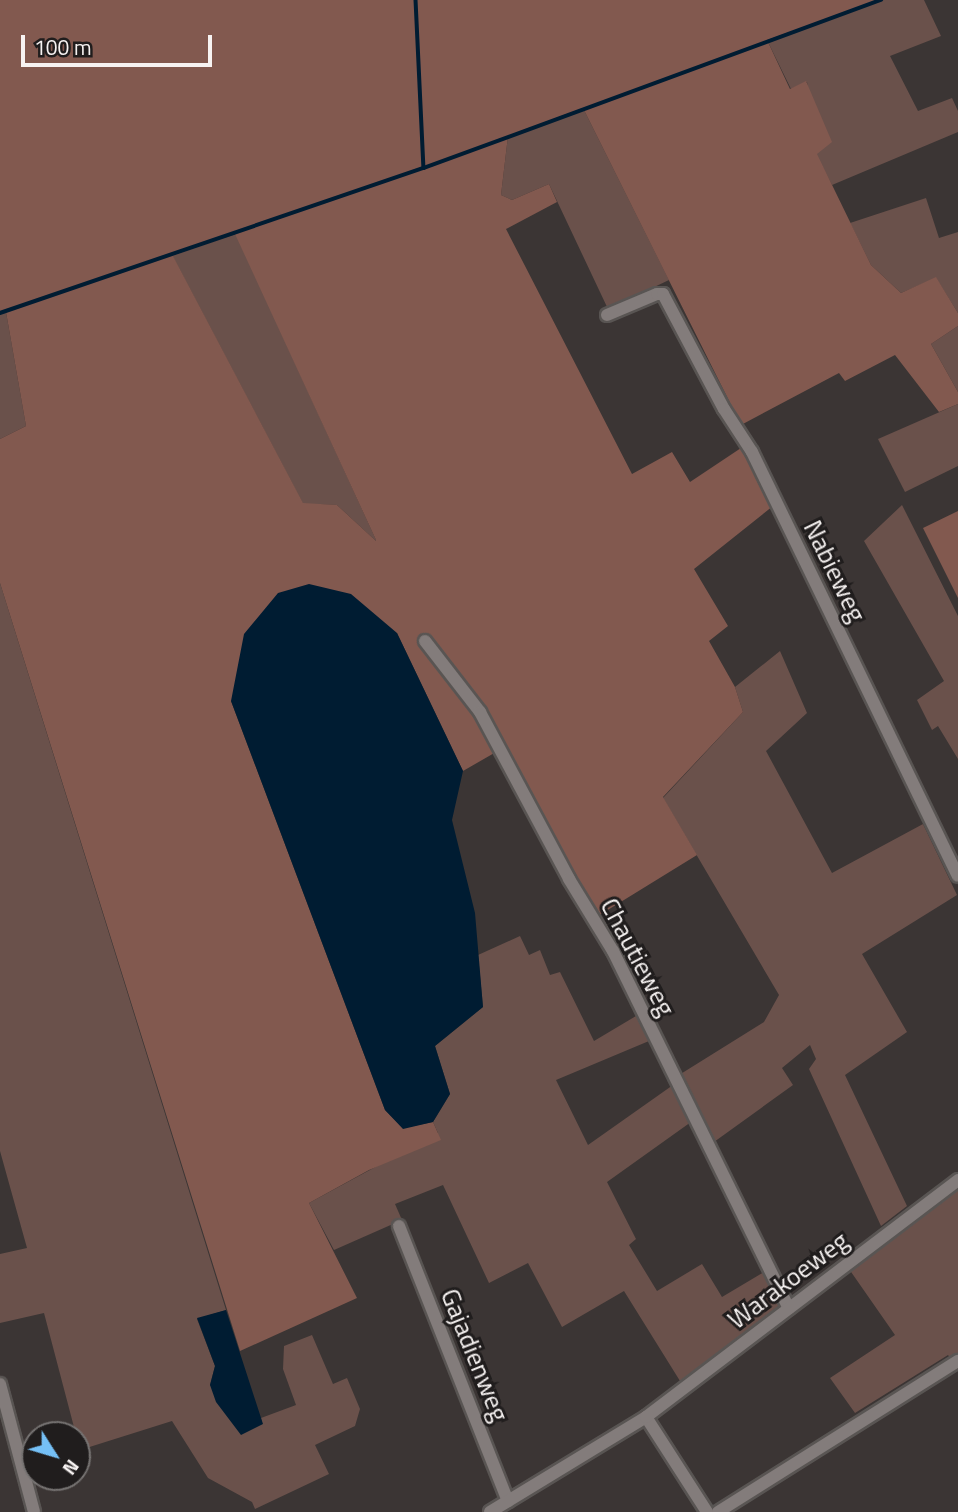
<!DOCTYPE html>
<style>
body{margin:0}
#map{position:relative;width:958px;height:1512px;overflow:hidden;background:#3b3534;font-family:"Titillium Web",sans-serif}
div>[style]{position:absolute}
.green>*{inset:0;background:#6a514b}
.forest>*{inset:0;background:#82594f}
.water>*{inset:0;background:#001c32}
.stream>*{height:3.5px;margin:-1.75px;padding:0 1.75px;transform-origin:1.75px;border-radius:1.75px;background:#001c32}
.roads{filter:drop-shadow(2px 0 #595553) drop-shadow(-2px 0 #595553) drop-shadow(0 2px #595553) drop-shadow(0 -2px #595553)}
.minor>*{height:12px;margin:-6px;padding:0 6px;transform-origin:6px;border-radius:6px;background:#837c7b}
span{translate:-50% -50%;white-space:nowrap;text-align:center;line-height:1.15;-webkit-text-stroke:6px #201d1d;paint-order:stroke}
.street-label{font-size:26px;color:#f7f3f2}
.north{position:absolute;left:21px;top:1421px;width:70px;height:70px;box-sizing:border-box;background:#201d1d;border:2px solid #767372;border-radius:50%;rotate:127deg;font-size:19px;font-weight:700;line-height:28px;text-align:center;color:#f7f3f2}
.north::after{content:'';display:block;margin:auto;width:24px;height:32px;background:#75c0f6;clip-path:polygon(50% 0,100% 100%,50% 72%,0 100%)}
.scale{position:absolute;left:21px;top:35px;width:191px;height:32px;box-sizing:border-box;border:4px solid #f7f3f2;border-top:0;padding-left:9px;font-size:21px;line-height:24px;white-space:nowrap;color:#f7f3f2;-webkit-text-stroke:5px #201d1d;paint-order:stroke}
</style>
<div id="map">
<div class="green">
<i style="clip-path:polygon(881px 0,924px 0,941px 36px,890px 56px,918px 111px,952px 98px,958px 111px,958px 132px,832px 185px,816px 154px,807px 82px,791px 89px,767px 40px)"></i>
<i style="clip-path:polygon(583px 108px,669px 280px,608px 309px,549px 184px,512px 200px,501px 195px,508px 136px)"></i>
<i style="clip-path:polygon(926px 198px,939px 238px,958px 232px,958px 313px,936px 278px,901px 293px,871px 265px,850px 223px)"></i>
<i style="clip-path:polygon(236px 234px,377px 542px,337px 505px,303px 504px,172px 255px)"></i>
<i style="clip-path:polygon(6px 312px,26px 426px,0 439px,0 313px)"></i>
<i style="clip-path:polygon(958px 326px,958px 392px,931px 344px)"></i>
<i style="clip-path:polygon(958px 404px,958px 466px,905px 492px,878px 439px)"></i>
<i style="clip-path:polygon(902px 505px,958px 616px,958px 759px,938px 726px,932px 730px,917px 700px,944px 681px,864px 541px)"></i>
<i style="clip-path:polygon(0 583px,226px 1310px,197px 1319px,215px 1366px,210px 1385px,262px 1424px,261px 1418px,296px 1405px,283px 1369px,284px 1346px,312px 1335px,333px 1384px,347px 1378px,360px 1409px,355px 1426px,315px 1445px,329px 1474px,255px 1509px,252px 1502px,208px 1478px,172px 1421px,80px 1450px,44px 1313px,0 1323px,0 1254px,27px 1248px,0 1151px)"></i>
<i style="clip-path:polygon(780px 651px,807px 713px,766px 751px,832px 873px,923px 824px,957px 895px,862px 954px,907px 1032px,845px 1075px,907px 1206px,881px 1226px,809px 1069px,816px 1059px,810px 1045px,782px 1068px,793px 1085px,714px 1142px,679px 1075px,764px 1022px,779px 995px,663px 798px,743px 712px,735px 687px)"></i>
<i style="clip-path:polygon(520px 936px,529px 955px,540px 950px,550px 975px,560px 972px,594px 1041px,636px 1016px,649px 1041px,556px 1080px,588px 1145px,673px 1085px,691px 1122px,607px 1182px,636px 1239px,629px 1245px,657px 1291px,702px 1264px,722px 1297px,764px 1272px,781px 1305px,680px 1381px,624px 1291px,562px 1327px,528px 1263px,489px 1283px,443px 1185px,395px 1204px,402px 1220px,334px 1250px,309px 1203px,438px 1133px,433px 1122px,450px 1094px,435px 1046px,483px 1007px,478px 955px)"></i>
<i style="clip-path:polygon(958px 1189px,958px 1369px,948px 1355px,855px 1413px,830px 1378px,895px 1335px,849px 1269px)"></i>
</div>
<div class="forest">
<i style="clip-path:polygon(evenodd,0 0,881px 0,767px 40px,790px 89px,806px 81px,832px 142px,817px 154px,871px 265px,901px 293px,936px 277px,958px 313px,958px 326px,931px 344px,958px 392px,958px 404px,939px 412px,895px 355px,845px 381px,839px 373px,741px 425px,583px 108px,508px 136px,501px 195px,512px 200px,549px 184px,557px 202px,506px 229px,632px 474px,672px 452px,690px 482px,741px 448px,773px 506px,694px 569px,728px 626px,709px 641px,735px 687px,743px 712px,663px 797px,697px 855px,598px 916px,486px 708px,426px 636px,419px 643px,478px 715px,496px 752px,463px 771px,397px 633px,231px 701px,385px 1110px,403px 1128px,433px 1122px,441px 1140px,369px 1170px,309px 1203px,357px 1298px,240px 1351px,0 583px,0 439px,26px 426px,6px 312px,0 313px,0 0,235px 234px,376px 540px,376px 541px,337px 505px,303px 503px,173px 256px,235px 234px)"></i>
<i style="clip-path:polygon(958px 511px,958px 598px,923px 528px)"></i>
</div>
<div class="water">
<i style="clip-path:polygon(309px 584px,351px 594px,397px 633px,463px 771px,452px 820px,475px 913px,483px 1007px,435px 1046px,450px 1094px,433px 1122px,403px 1129px,385px 1110px,231px 701px,244px 634px,278px 593px)"></i>
<i style="clip-path:polygon(226px 1310px,263px 1424px,241px 1435px,216px 1402px,210px 1385px,215px 1366px,197px 1318px)"></i>
</div>
<div class="stream">
<i style="left:416px;top:0;width:168px;rotate:87.3deg"></i>
<i style="left:0;top:313px;width:448px;rotate:-18.9deg"></i>
<i style="left:424px;top:168px;width:487px;rotate:-20.2deg"></i>
</div>
<div class="roads">
<div class="minor">
<i style="left:607px;top:315px;width:54px;rotate:-22.8deg"></i>
<i style="left:657px;top:294px;width:6px"></i>
<i style="left:663px;top:294px;width:130px;rotate:62.1deg"></i>
<i style="left:724px;top:409px;width:51px;rotate:56.9deg"></i>
<i style="left:752px;top:452px;width:471px;rotate:64.1deg"></i>
<i style="left:425px;top:641px;width:90px;rotate:52.2deg"></i>
<i style="left:480px;top:712px;width:189px;rotate:61.9deg"></i>
<i style="left:569px;top:879px;width:84px;rotate:58.6deg"></i>
<i style="left:613px;top:951px;width:398px;rotate:63.8deg"></i>
<i style="left:399px;top:1226px;width:296px;rotate:68.4deg"></i>
<i style="left:0;top:1384px;width:132px;rotate:75.1deg"></i>
<i style="left:646px;top:1417px;width:113px;rotate:57.3deg"></i>
<i style="left:490px;top:1512px;width:183px;rotate:-31.3deg"></i>
<i style="left:646px;top:1417px;width:392px;rotate:-37.2deg"></i>
<i style="left:718px;top:1512px;width:284px;rotate:-32.2deg"></i>
</div>
</div>
<div class="street-label">
<span style="left:835px;top:571px;rotate:64deg">Nabieweg</span>
<span style="left:638px;top:957px;rotate:62deg">Chautieweg</span>
<span style="left:788px;top:1280px;rotate:-37deg">Warakoeweg</span>
<span style="left:475px;top:1355px;rotate:68deg">Gajadienweg</span>
</div>
<div class="north">N</div>
<div class="scale">100 m</div>
</div>
